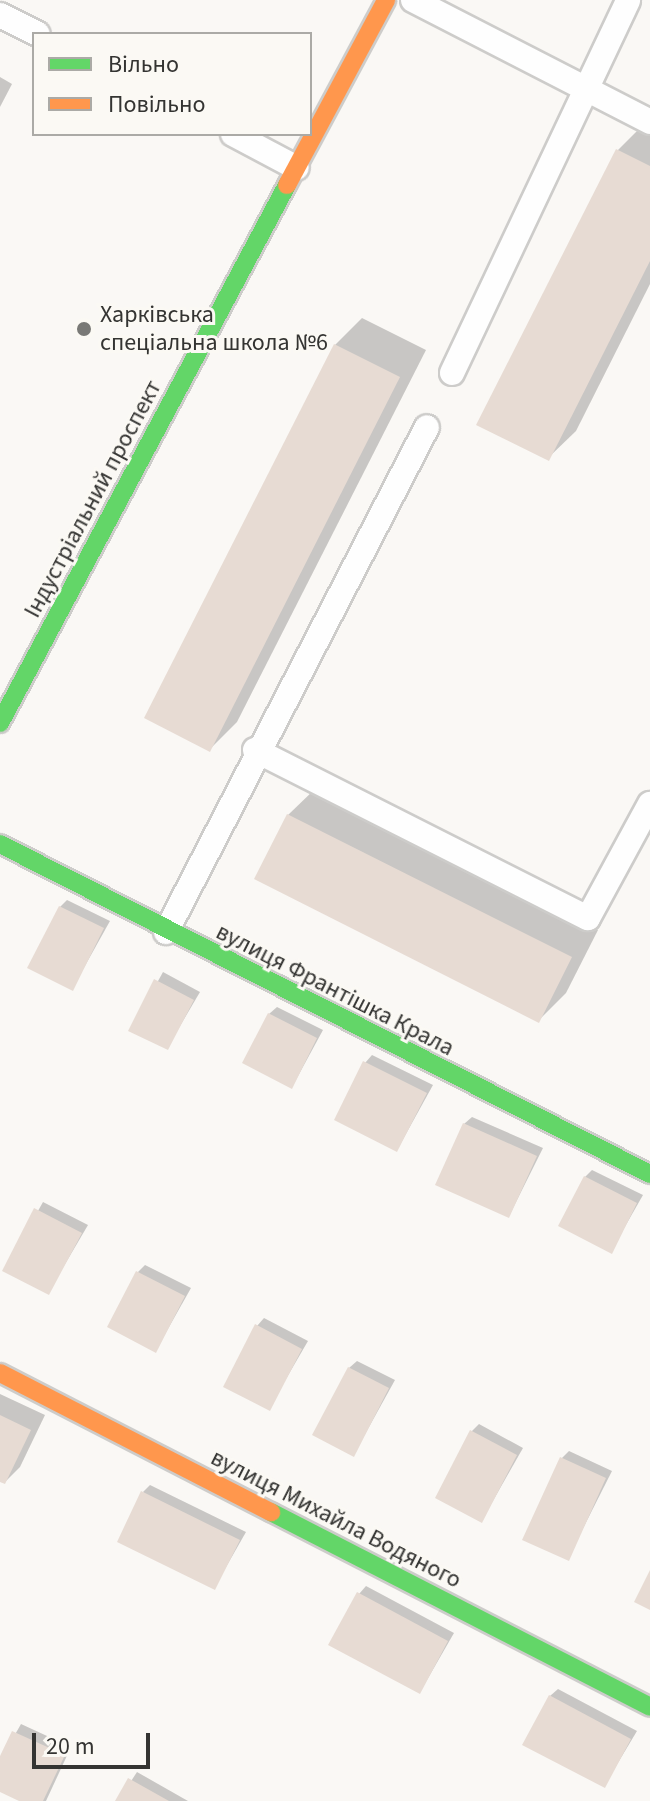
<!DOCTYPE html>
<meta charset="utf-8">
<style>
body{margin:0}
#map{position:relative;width:650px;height:1801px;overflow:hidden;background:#faf8f5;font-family:"Source Sans 3",sans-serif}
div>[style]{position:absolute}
.shadow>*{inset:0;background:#0003}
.building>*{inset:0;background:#e7dbd3}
.roads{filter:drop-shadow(2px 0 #cdccca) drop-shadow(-2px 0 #cdccca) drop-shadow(0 2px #cdccca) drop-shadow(0 -2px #cdccca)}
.lane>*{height:24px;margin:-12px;padding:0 12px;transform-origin:12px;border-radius:12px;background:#fefefe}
.fast>*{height:18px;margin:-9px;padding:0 9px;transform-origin:9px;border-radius:9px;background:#63d668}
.slow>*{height:18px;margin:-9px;padding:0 9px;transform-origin:9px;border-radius:9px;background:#ff974d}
.dots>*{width:22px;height:22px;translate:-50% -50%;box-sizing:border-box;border:4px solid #fbf9f4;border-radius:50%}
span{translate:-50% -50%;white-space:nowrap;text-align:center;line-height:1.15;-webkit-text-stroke:6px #fbf9f4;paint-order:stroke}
.poi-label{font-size:24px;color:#343432}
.left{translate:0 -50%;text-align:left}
.street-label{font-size:24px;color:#343432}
.legend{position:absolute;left:32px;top:32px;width:280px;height:104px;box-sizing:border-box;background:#fbf9f4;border:2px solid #abaaa6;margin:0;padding:10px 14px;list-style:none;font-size:24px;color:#343432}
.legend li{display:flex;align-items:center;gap:16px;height:40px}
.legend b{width:40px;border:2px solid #abaaa6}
.scale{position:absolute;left:32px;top:1733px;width:118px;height:36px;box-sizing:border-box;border:4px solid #343432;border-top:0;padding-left:10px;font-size:24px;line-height:28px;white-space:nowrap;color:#343432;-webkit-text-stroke:6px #fbf9f4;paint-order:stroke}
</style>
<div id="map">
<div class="shadow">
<i style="clip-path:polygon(0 77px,12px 84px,0 107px)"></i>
<i style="clip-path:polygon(645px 123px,650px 125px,650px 284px,576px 431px,548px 458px,479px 424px,618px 150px)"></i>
<i style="clip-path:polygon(362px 318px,426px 350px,237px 722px,210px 749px,335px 345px)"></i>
<i style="clip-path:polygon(316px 788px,598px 930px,566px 993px,539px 1020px,288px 815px)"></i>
<i style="clip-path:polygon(67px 900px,110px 921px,72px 989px,60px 907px)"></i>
<i style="clip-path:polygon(163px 972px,200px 992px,167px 1048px,131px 1030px)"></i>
<i style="clip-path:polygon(277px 1007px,323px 1030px,292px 1087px,269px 1014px)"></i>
<i style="clip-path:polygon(372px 1055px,433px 1085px,397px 1150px,365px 1063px)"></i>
<i style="clip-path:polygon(472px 1117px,543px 1148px,509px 1216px,464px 1124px)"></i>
<i style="clip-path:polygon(592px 1170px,643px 1195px,611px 1251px,585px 1177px)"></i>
<i style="clip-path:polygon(43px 1202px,88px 1225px,48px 1293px,5px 1270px)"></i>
<i style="clip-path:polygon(145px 1265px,191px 1288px,156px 1350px,138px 1272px)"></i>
<i style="clip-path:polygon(264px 1318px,308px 1341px,269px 1408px,257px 1326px)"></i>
<i style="clip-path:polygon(357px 1361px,395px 1380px,354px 1454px,349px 1368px)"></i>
<i style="clip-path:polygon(0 1394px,45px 1415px,20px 1467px,5px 1482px,0 1480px)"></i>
<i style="clip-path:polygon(479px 1424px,523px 1448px,482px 1520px,471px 1432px)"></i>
<i style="clip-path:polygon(569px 1451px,612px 1471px,568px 1558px,562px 1458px)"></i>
<i style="clip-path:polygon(150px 1485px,246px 1532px,214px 1588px,143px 1492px)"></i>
<i style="clip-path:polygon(366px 1586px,454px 1633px,420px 1692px,359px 1594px)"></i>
<i style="clip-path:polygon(558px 1689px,637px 1731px,604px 1786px,550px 1696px)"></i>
<i style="clip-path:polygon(21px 1724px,71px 1747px,46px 1801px,24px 1801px,0 1790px,0 1761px)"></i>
<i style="clip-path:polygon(137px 1772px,188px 1801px,118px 1801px)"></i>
</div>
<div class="building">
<i style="clip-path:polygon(616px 149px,650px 166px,650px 261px,549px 461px,476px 425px)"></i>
<i style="clip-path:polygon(334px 344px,400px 377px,210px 752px,144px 718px)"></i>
<i style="clip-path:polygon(287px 814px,572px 957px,539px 1023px,254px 879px)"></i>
<i style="clip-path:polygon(59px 906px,104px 928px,73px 991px,27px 968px)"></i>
<i style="clip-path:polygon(154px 979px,194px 1000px,168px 1050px,128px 1031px)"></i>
<i style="clip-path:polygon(268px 1013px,317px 1038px,292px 1089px,242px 1063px)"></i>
<i style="clip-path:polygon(363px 1061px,427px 1093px,397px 1152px,334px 1120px)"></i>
<i style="clip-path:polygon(463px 1123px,537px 1156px,509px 1218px,435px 1185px)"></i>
<i style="clip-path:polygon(584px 1176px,637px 1203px,612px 1254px,558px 1226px)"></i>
<i style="clip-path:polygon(34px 1208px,82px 1233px,49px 1295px,2px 1271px)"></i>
<i style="clip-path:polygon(136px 1271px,185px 1296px,156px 1353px,107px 1327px)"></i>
<i style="clip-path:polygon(255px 1324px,302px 1349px,270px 1411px,223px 1387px)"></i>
<i style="clip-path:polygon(348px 1367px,389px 1388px,354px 1457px,312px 1435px)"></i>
<i style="clip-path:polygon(0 1415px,31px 1430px,5px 1484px,0 1482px)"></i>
<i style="clip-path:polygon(470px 1430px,517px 1455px,482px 1523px,435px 1498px)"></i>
<i style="clip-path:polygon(560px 1457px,606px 1478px,569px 1561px,522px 1540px)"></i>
<i style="clip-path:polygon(141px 1491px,240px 1540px,215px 1590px,117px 1542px)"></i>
<i style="clip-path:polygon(650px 1570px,650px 1610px,634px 1602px)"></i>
<i style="clip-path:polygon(357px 1592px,448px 1641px,420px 1694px,328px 1645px)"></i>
<i style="clip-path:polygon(549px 1695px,631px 1739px,605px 1788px,522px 1745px)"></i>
<i style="clip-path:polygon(12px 1731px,65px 1755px,43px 1801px,19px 1801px,0 1792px,0 1756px)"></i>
<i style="clip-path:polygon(128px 1778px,169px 1801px,115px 1801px)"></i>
</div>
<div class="roads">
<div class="lane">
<i style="left:413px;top:0;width:267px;rotate:27.2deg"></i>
<i style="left:0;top:15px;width:42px;rotate:26.6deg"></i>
<i style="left:233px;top:134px;width:72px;rotate:28deg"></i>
<i style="left:452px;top:373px;width:412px;rotate:-64.7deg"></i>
<i style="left:255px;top:750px;width:373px;rotate:26.8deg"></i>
<i style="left:588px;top:918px;width:130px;rotate:-61.5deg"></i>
<i style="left:166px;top:932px;width:568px;rotate:-62.67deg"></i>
</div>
<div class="fast">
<i style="left:0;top:723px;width:610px;rotate:-61.92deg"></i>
<i style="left:0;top:844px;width:729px;rotate:26.92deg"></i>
<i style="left:271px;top:1512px;width:426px;rotate:27.2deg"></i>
</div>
<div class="slow">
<i style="left:287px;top:185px;width:210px;rotate:-61.8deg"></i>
<i style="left:0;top:1373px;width:305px;rotate:27.2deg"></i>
</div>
</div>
<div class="dots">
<i style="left:84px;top:329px;background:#797976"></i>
</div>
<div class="poi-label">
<span class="left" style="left:100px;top:329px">Харківська<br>спеціальна школа №6</span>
</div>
<div class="street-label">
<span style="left:93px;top:499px;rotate:-62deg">Індустріальний проспект</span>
<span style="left:335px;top:990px;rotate:27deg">вулиця Франтішка Крала</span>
<span style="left:336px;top:1519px;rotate:27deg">вулиця Михайла Водяного</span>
</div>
<ul class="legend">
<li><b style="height:10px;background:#63d668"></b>Вільно</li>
<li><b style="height:10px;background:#ff974d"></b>Повільно</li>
</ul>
<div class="scale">20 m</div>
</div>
